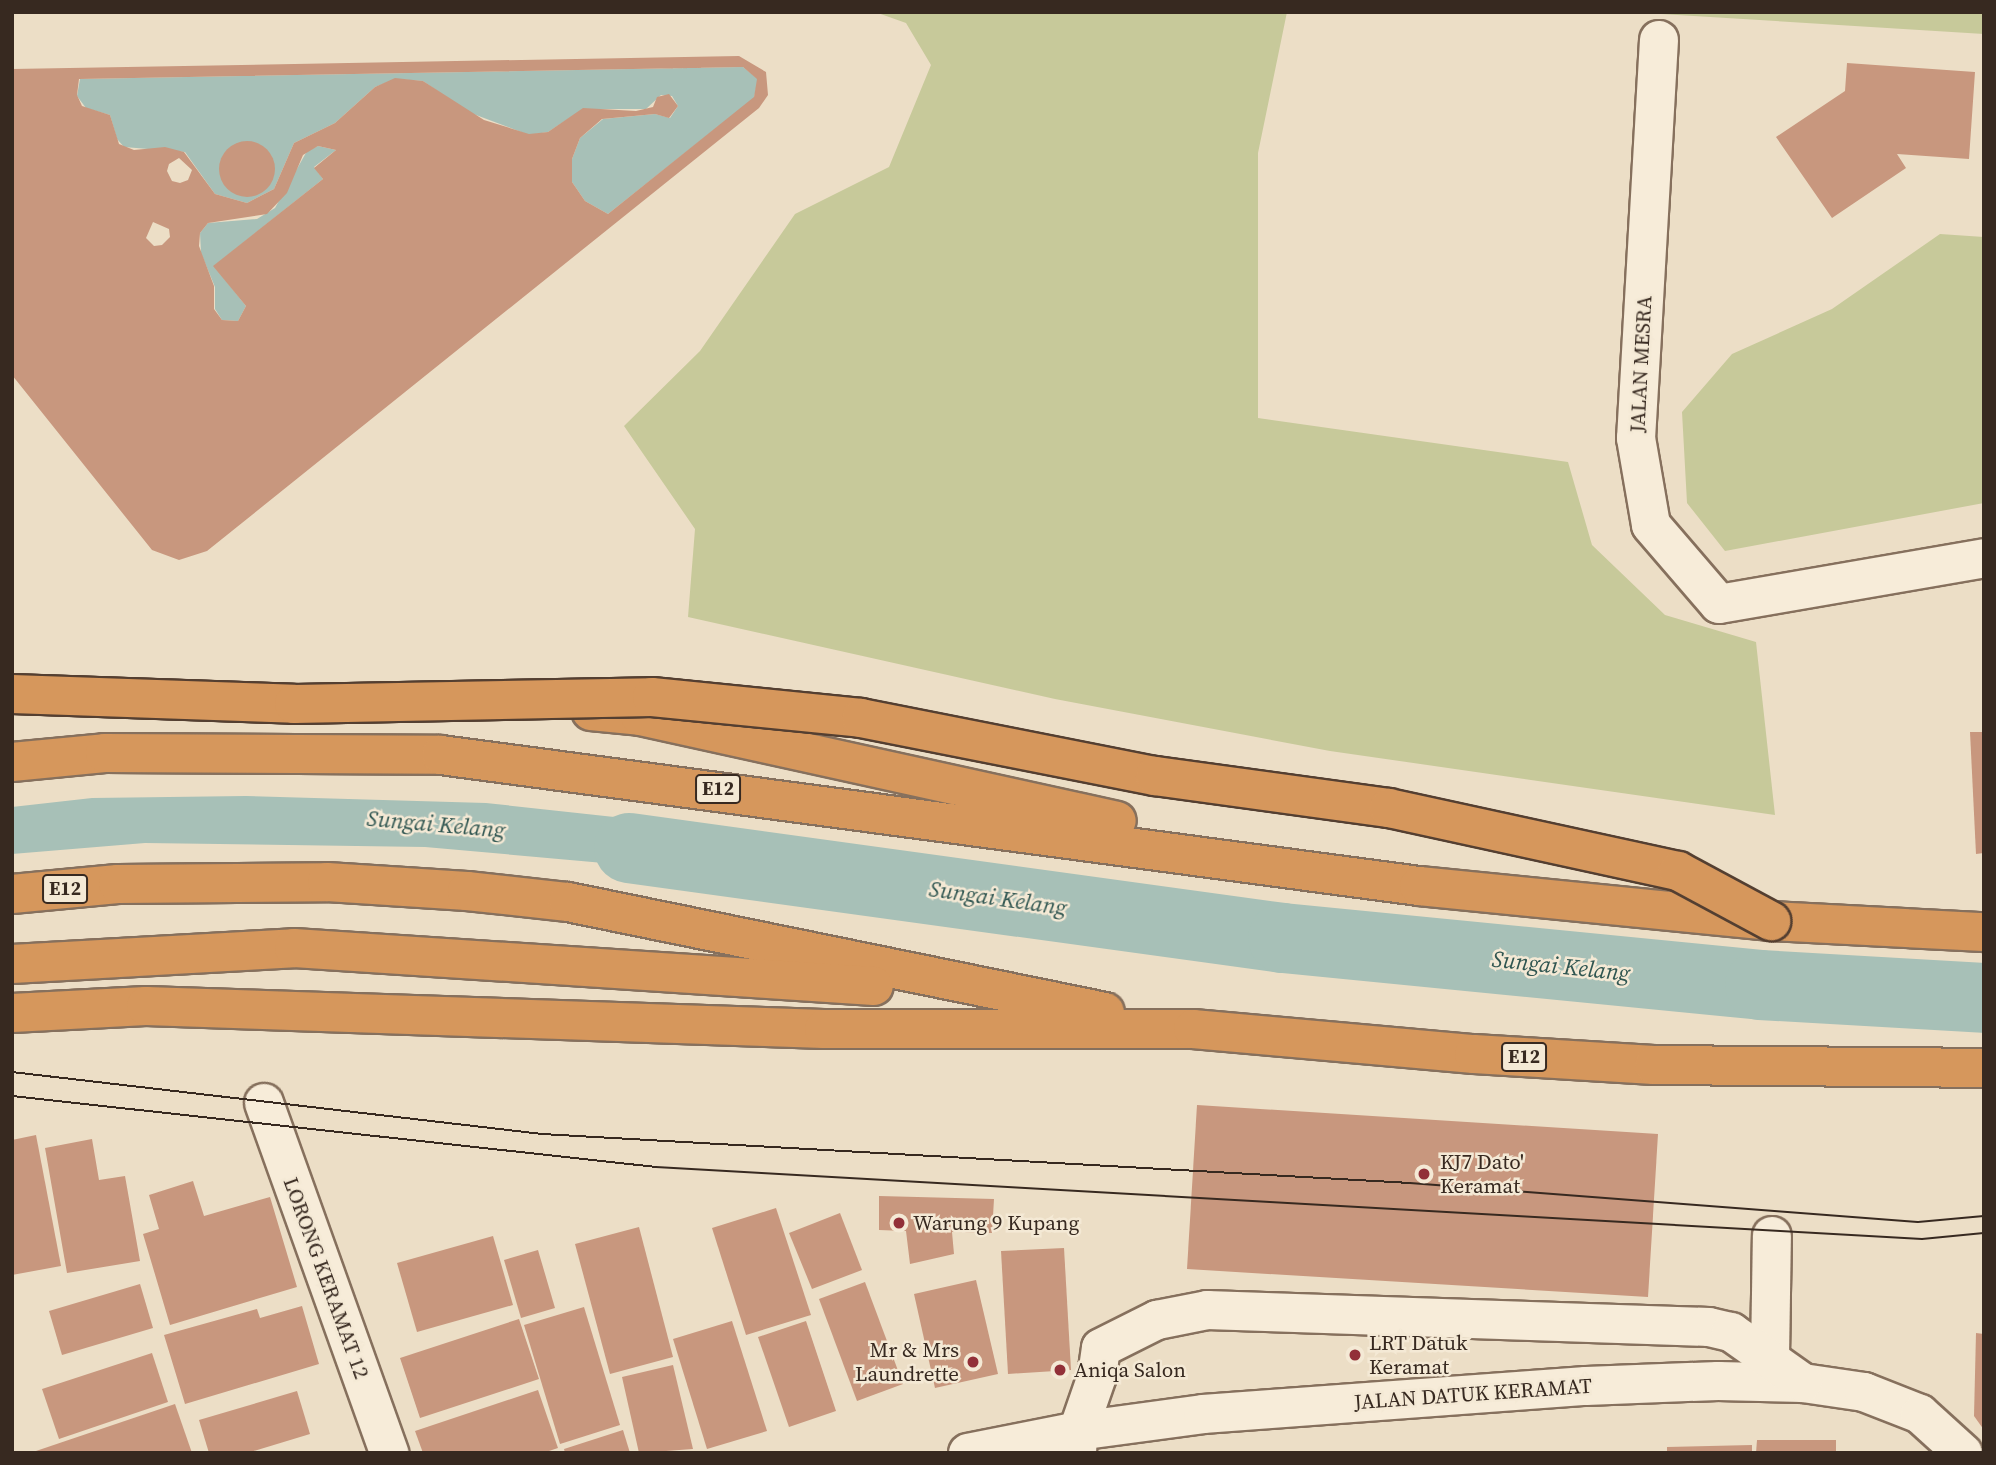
<!DOCTYPE html>
<style>
body{margin:0}
#map{position:relative;width:1996px;height:1465px;overflow:hidden;background:#ecdec6;font-family:"Source Serif 4",serif}
div>[style]{position:absolute}
.green>*{inset:0;background:#c7c99a}
.water>*{inset:0;background:#a7c0b7}
.river>*{height:70px;margin:-35px;padding:0 35px;transform-origin:35px;border-radius:35px;background:#a7c0b7}
.building>*{inset:0;background:#c8977e}
.round{border-radius:50%}
.roads{filter:drop-shadow(2px 0 #86705d) drop-shadow(-2px 0 #86705d) drop-shadow(0 2px #86705d) drop-shadow(0 -2px #86705d)}
.minor>*{height:38px;margin:-19px;padding:0 19px;transform-origin:19px;border-radius:19px;background:#f7ecd9}
.highway>*{height:38px;margin:-19px;padding:0 19px;transform-origin:19px;border-radius:19px;background:#d6975c}
.tram>*{height:2px;margin:-1px;padding:0 1px;transform-origin:1px;border-radius:1px;background:#372920}
.bridges{filter:drop-shadow(2px 0 #543f31) drop-shadow(-2px 0 #543f31) drop-shadow(0 2px #543f31) drop-shadow(0 -2px #543f31)}
.highway-bridge>*{height:38px;margin:-19px;padding:0 19px;transform-origin:19px;border-radius:19px;background:#d6975c}
.dots>*{width:19px;height:19px;translate:-50% -50%;box-sizing:border-box;border:4px solid #f4e9d5;border-radius:50%}
span{translate:-50% -50%;white-space:nowrap;text-align:center;line-height:1.15;-webkit-text-stroke:5px #f4e9d5;paint-order:stroke}
.shield-label span{padding:2px 5px;background:#f4e9d5;border:2px solid;border-radius:5px;-webkit-text-stroke-width:0}
.shield-label{font-size:19px;color:#372920;font-weight:700}
.street-label{font-size:21px;color:#372920}
.poi-label{font-size:21px;color:#372920}
.left{translate:0 -50%;text-align:left}
.right{translate:-100% -50%;text-align:right}
.water-label{font-size:23px;color:#305651;font-style:italic}
.frame{position:absolute;inset:0;border:14px solid #372920;pointer-events:none}
</style>
<div id="map">
<div class="green">
<i style="clip-path:polygon(875px 12px,1287px 12px,1258px 153px,1258px 418px,1568px 462px,1592px 545px,1665px 615px,1756px 642px,1775px 815px,1330px 751px,1055px 699px,688px 617px,695px 529px,624px 426px,700px 351px,795px 214px,889px 167px,931px 65px,906px 23px)"></i>
<i style="clip-path:polygon(1660px 12px,1984px 12px,1984px 34px,1661px 14px)"></i>
<i style="clip-path:polygon(1940px 234px,1984px 237px,1984px 503px,1725px 551px,1687px 503px,1682px 412px,1732px 354px,1832px 309px)"></i>
</div>
<div class="water">
<i style="clip-path:polygon(743px 67px,758px 79px,754px 98px,608px 214px,585px 201px,572px 182px,572px 159px,580px 138px,603px 119px,655px 114px,670px 118px,678px 106px,672px 96px,661px 95px,646px 109px,583px 109px,548px 132px,529px 135px,468px 112px,423px 81px,396px 79px,375px 87px,335px 123px,294px 143px,274px 189px,247px 203px,215px 194px,185px 152px,124px 147px,117px 139px,110px 115px,86px 108px,77px 96px,80px 79px)"></i>
<i style="clip-path:polygon(318px 146px,336px 150px,314px 167px,323px 179px,214px 266px,246px 306px,238px 321px,222px 320px,215px 309px,215px 287px,201px 253px,200px 233px,208px 223px,257px 219px,275px 208px,307px 151px)"></i>
<i style="clip-path:polygon(246px 796px,486px 803px,725px 829px,725px 884px,626px 865px,425px 847px,145px 843px,12px 854px,12px 807px,92px 798px)"></i>
</div>
<div class="river">
<i style="left:629px;top:848px;width:660px;rotate:7.84deg"></i>
<i style="left:1283px;top:938px;width:479px;rotate:5.6deg"></i>
<i style="left:1760px;top:985px;width:224px;rotate:3.3deg"></i>
</div>
<div class="building">
<i style="clip-path:polygon(evenodd,739px 56px,766px 72px,768px 95px,759px 108px,207px 551px,179px 560px,152px 550px,12px 375px,12px 69px,739px 56px,743px 67px,757px 79px,754px 97px,608px 214px,585px 201px,572px 182px,572px 159px,580px 138px,602px 119px,655px 114px,669px 118px,678px 106px,669px 94px,657px 97px,653px 107px,636px 111px,583px 108px,548px 132px,529px 134px,484px 120px,423px 81px,395px 78px,375px 87px,335px 123px,294px 143px,274px 189px,247px 203px,215px 194px,184px 152px,165px 147px,134px 150px,119px 144px,110px 115px,82px 106px,77px 95px,79px 79px,743px 67px,739px 56px,318px 146px,336px 150px,314px 168px,323px 179px,213px 266px,246px 306px,238px 321px,222px 320px,214px 309px,214px 286px,199px 246px,200px 233px,208px 223px,267px 214px,287px 193px,303px 155px,318px 146px,739px 56px,179px 158px,192px 170px,188px 180px,180px 183px,172px 181px,167px 171px,169px 164px,179px 158px,739px 56px,153px 222px,169px 229px,170px 237px,162px 245px,154px 246px,146px 238px,153px 222px)"></i>
<i style="clip-path:polygon(1847px 63px,1975px 72px,1969px 159px,1897px 154px,1906px 168px,1832px 218px,1776px 137px,1845px 91px)"></i>
<i class="round" style="left:219px;top:141px;width:56px;height:56px"></i>
<i style="clip-path:polygon(1970px 732px,1984px 732px,1984px 853px,1976px 854px)"></i>
<i style="clip-path:polygon(1197px 1105px,1658px 1134px,1648px 1297px,1187px 1269px)"></i>
<i style="clip-path:polygon(36px 1135px,61px 1266px,12px 1275px,12px 1140px)"></i>
<i style="clip-path:polygon(92px 1139px,99px 1180px,125px 1176px,140px 1261px,67px 1273px,45px 1148px)"></i>
<i style="clip-path:polygon(193px 1181px,204px 1216px,270px 1197px,297px 1287px,170px 1325px,143px 1234px,159px 1229px,149px 1195px)"></i>
<i style="clip-path:polygon(879px 1196px,994px 1199px,992px 1233px,952px 1232px,954px 1254px,910px 1264px,906px 1231px,879px 1230px)"></i>
<i style="clip-path:polygon(776px 1208px,811px 1315px,746px 1335px,712px 1228px)"></i>
<i style="clip-path:polygon(840px 1213px,862px 1270px,812px 1289px,789px 1233px)"></i>
<i style="clip-path:polygon(639px 1227px,673px 1357px,610px 1374px,575px 1244px)"></i>
<i style="clip-path:polygon(493px 1236px,513px 1305px,417px 1332px,397px 1263px)"></i>
<i style="clip-path:polygon(1064px 1248px,1071px 1370px,1008px 1374px,1001px 1251px)"></i>
<i style="clip-path:polygon(538px 1250px,555px 1308px,521px 1318px,504px 1260px)"></i>
<i style="clip-path:polygon(976px 1280px,998px 1374px,935px 1388px,914px 1294px)"></i>
<i style="clip-path:polygon(865px 1282px,903px 1384px,857px 1401px,819px 1299px)"></i>
<i style="clip-path:polygon(140px 1284px,153px 1328px,62px 1355px,49px 1311px)"></i>
<i style="clip-path:polygon(302px 1306px,319px 1364px,185px 1404px,164px 1335px,257px 1309px,260px 1318px)"></i>
<i style="clip-path:polygon(584px 1307px,620px 1425px,560px 1444px,524px 1325px)"></i>
<i style="clip-path:polygon(519px 1319px,539px 1379px,420px 1418px,400px 1358px)"></i>
<i style="clip-path:polygon(732px 1321px,767px 1431px,707px 1449px,673px 1339px)"></i>
<i style="clip-path:polygon(806px 1321px,836px 1411px,789px 1427px,758px 1337px)"></i>
<i style="clip-path:polygon(1976px 1333px,1984px 1334px,1984px 1430px,1974px 1416px)"></i>
<i style="clip-path:polygon(152px 1353px,168px 1402px,59px 1439px,42px 1389px)"></i>
<i style="clip-path:polygon(673px 1365px,693px 1449px,639px 1453px,622px 1377px)"></i>
<i style="clip-path:polygon(538px 1390px,558px 1448px,543px 1453px,423px 1453px,415px 1431px)"></i>
<i style="clip-path:polygon(297px 1391px,310px 1434px,247px 1453px,209px 1453px,199px 1420px)"></i>
<i style="clip-path:polygon(175px 1404px,192px 1453px,33px 1453px,33px 1452px)"></i>
<i style="clip-path:polygon(623px 1430px,630px 1453px,565px 1453px,564px 1449px)"></i>
<i style="clip-path:polygon(1757px 1440px,1836px 1440px,1836px 1453px,1756px 1453px)"></i>
<i style="clip-path:polygon(1752px 1445px,1752px 1453px,1667px 1453px,1667px 1447px)"></i>
</div>
<div class="roads">
<div class="minor">
<i style="left:1659px;top:40px;width:399px;rotate:93.3deg"></i>
<i style="left:1636px;top:438px;width:88px;rotate:80.2deg"></i>
<i style="left:1651px;top:525px;width:104px;rotate:49.3deg"></i>
<i style="left:1719px;top:604px;width:269px;rotate:-9.8deg"></i>
<i style="left:264px;top:1103px;width:372px;rotate:70.3deg"></i>
<i style="left:1770px;top:1357px;width:121px;rotate:-89.1deg"></i>
<i style="left:968px;top:1453px;width:112px;rotate:-11.3deg"></i>
<i style="left:1078px;top:1431px;width:126px;rotate:-7.7deg"></i>
<i style="left:1203px;top:1414px;width:384px;rotate:-4.2deg"></i>
<i style="left:1586px;top:1386px;width:132px;rotate:-2.2deg"></i>
<i style="left:1718px;top:1381px;width:85px;rotate:1.3deg"></i>
<i style="left:1803px;top:1383px;width:62px;rotate:8.4deg"></i>
<i style="left:1864px;top:1392px;width:60px;rotate:21.4deg"></i>
<i style="left:1920px;top:1414px;width:58px;rotate:42.2deg"></i>
<i style="left:1077px;top:1453px;width:22px;rotate:-87deg"></i>
<i style="left:1078px;top:1431px;width:58px;rotate:-70.9deg"></i>
<i style="left:1097px;top:1376px;width:28px;rotate:-82deg"></i>
<i style="left:1101px;top:1348px;width:63px;rotate:-26.6deg"></i>
<i style="left:1157px;top:1320px;width:51px;rotate:-11.3deg"></i>
<i style="left:1207px;top:1310px;width:502px;rotate:1.94deg"></i>
<i style="left:1709px;top:1327px;width:23px;rotate:13deg"></i>
<i style="left:1731px;top:1332px;width:88px;rotate:35.3deg"></i>
</div>
<div class="highway">
<i style="left:591px;top:711px;width:49px;rotate:5.8deg"></i>
<i style="left:640px;top:716px;width:488px;rotate:12.4deg"></i>
<i style="left:12px;top:762px;width:93px;rotate:-5.5deg"></i>
<i style="left:105px;top:753px;width:336px;rotate:0.3deg"></i>
<i style="left:441px;top:755px;width:987px;rotate:7.63deg"></i>
<i style="left:1419px;top:886px;width:354px;rotate:5.7deg"></i>
<i style="left:1771px;top:921px;width:213px;rotate:3deg"></i>
<i style="left:12px;top:894px;width:106px;rotate:-5.4deg"></i>
<i style="left:118px;top:884px;width:209px;rotate:-0.5deg"></i>
<i style="left:327px;top:882px;width:140px;rotate:3.7deg"></i>
<i style="left:467px;top:891px;width:102px;rotate:6.2deg"></i>
<i style="left:568px;top:902px;width:548px;rotate:11.58deg"></i>
<i style="left:12px;top:964px;width:282px;rotate:-3.2deg"></i>
<i style="left:294px;top:948px;width:581px;rotate:3.75deg"></i>
<i style="left:12px;top:1013px;width:134px;rotate:-3deg"></i>
<i style="left:146px;top:1006px;width:678px;rotate:1.94deg"></i>
<i style="left:824px;top:1029px;width:369px"></i>
<i style="left:1193px;top:1029px;width:282px;rotate:5.1deg"></i>
<i style="left:1474px;top:1054px;width:180px;rotate:3.5deg"></i>
<i style="left:1654px;top:1065px;width:330px;rotate:0.5deg"></i>
</div>
</div>
<div class="tram">
<i style="left:12px;top:1072px;width:534px;rotate:6.67deg"></i>
<i style="left:542px;top:1134px;width:869px;rotate:3.23deg"></i>
<i style="left:1410px;top:1183px;width:509px;rotate:4.39deg"></i>
<i style="left:1918px;top:1222px;width:66px;rotate:-5.2deg"></i>
<i style="left:12px;top:1096px;width:648px;rotate:6.29deg"></i>
<i style="left:656px;top:1167px;width:1268px;rotate:3.26deg"></i>
<i style="left:1922px;top:1239px;width:62px;rotate:-5.5deg"></i>
</div>
<div class="bridges">
<div class="highway-bridge">
<i style="left:12px;top:694px;width:282px;rotate:2deg"></i>
<i style="left:294px;top:704px;width:358px;rotate:-1.1deg"></i>
<i style="left:652px;top:697px;width:210px;rotate:5.7deg"></i>
<i style="left:861px;top:718px;width:300px;rotate:11.2deg"></i>
<i style="left:1155px;top:776px;width:236px;rotate:7.8deg"></i>
<i style="left:1389px;top:808px;width:296px;rotate:12.3deg"></i>
<i style="left:1678px;top:871px;width:106px;rotate:28.3deg"></i>
</div>
</div>
<div class="dots">
<i style="left:1424px;top:1174px;background:#923038"></i>
<i style="left:899px;top:1223px;background:#923038"></i>
<i style="left:1355px;top:1355px;background:#923038"></i>
<i style="left:973px;top:1362px;background:#923038"></i>
<i style="left:1060px;top:1370px;background:#923038"></i>
</div>
<div class="shield-label">
<span style="left:718px;top:789px">E12</span>
<span style="left:65px;top:889px">E12</span>
<span style="left:1524px;top:1057px">E12</span>
</div>
<div class="street-label">
<span style="left:1641px;top:364px;rotate:-87deg">JALAN MESRA</span>
<span style="left:326px;top:1278px;rotate:70deg">LORONG KERAMAT 12</span>
<span style="left:1473px;top:1394px;rotate:-4deg">JALAN DATUK KERAMAT</span>
</div>
<div class="poi-label">
<span class="left" style="left:1440px;top:1174px">KJ7 Dato'<br>Keramat</span>
<span class="left" style="left:913px;top:1223px">Warung 9 Kupang</span>
<span class="left" style="left:1369px;top:1355px">LRT Datuk<br>Keramat</span>
<span class="right" style="left:959px;top:1362px">Mr &amp; Mrs<br>Laundrette</span>
<span class="left" style="left:1074px;top:1370px">Aniqa Salon</span>
</div>
<div class="water-label">
<span style="left:436px;top:824px;rotate:5deg">Sungai Kelang</span>
<span style="left:998px;top:898px;rotate:8deg">Sungai Kelang</span>
<span style="left:1561px;top:966px;rotate:6deg">Sungai Kelang</span>
</div>
<div class="frame"></div>
</div>
